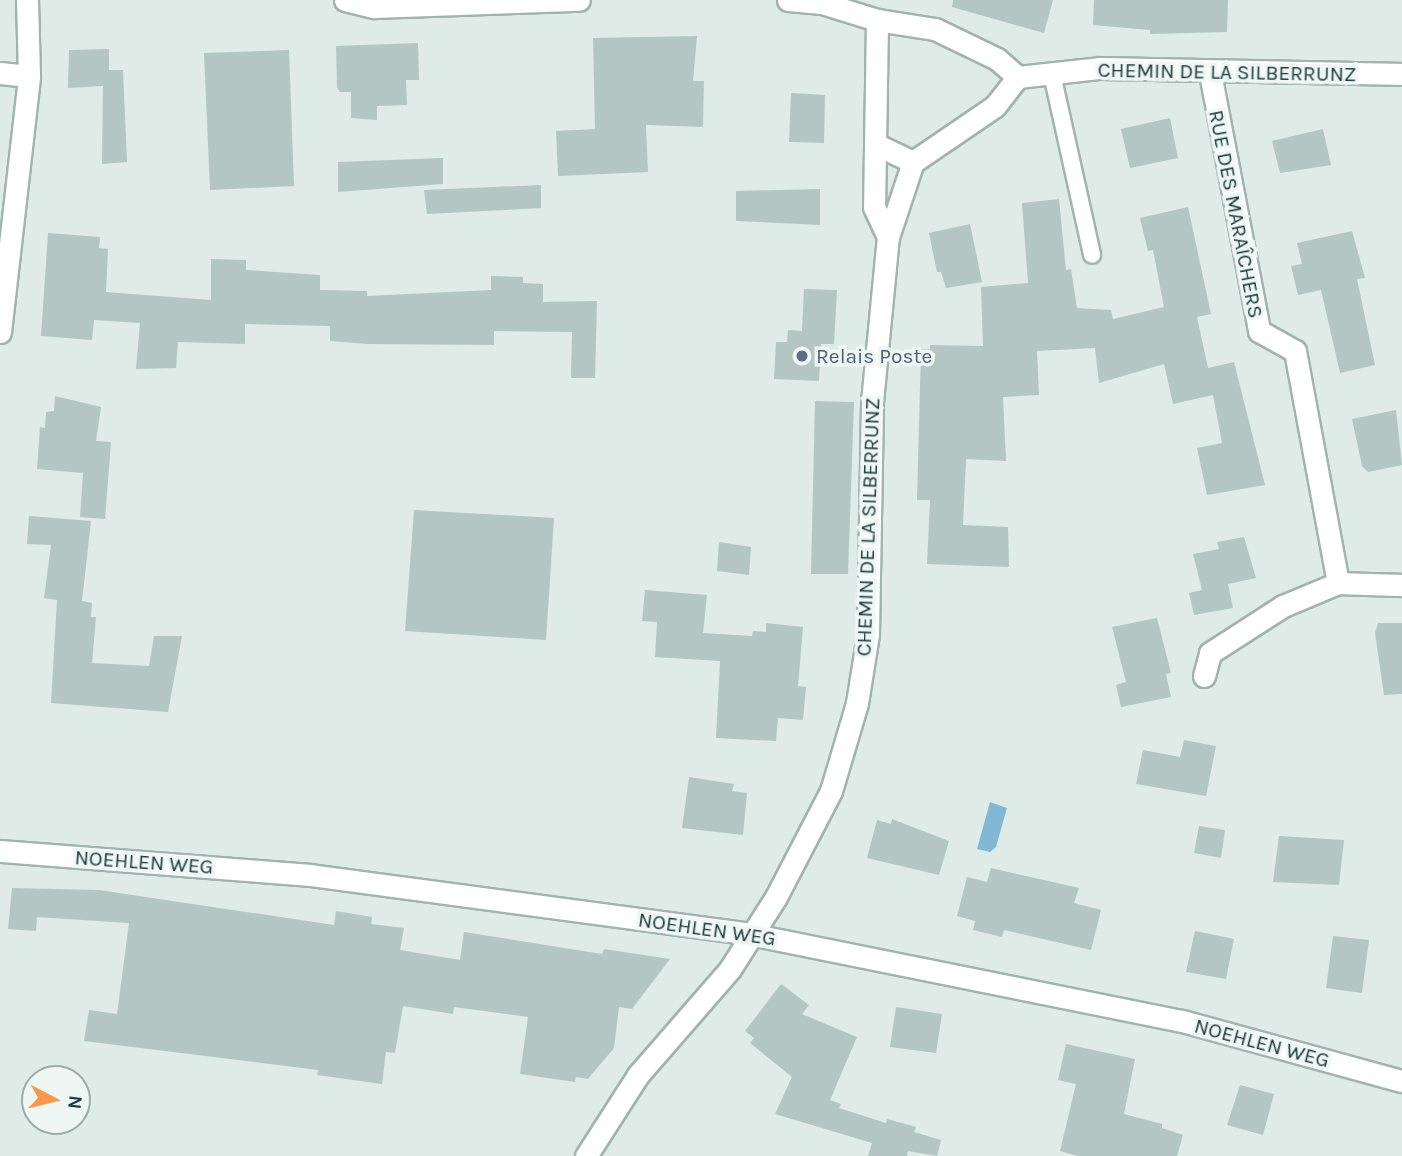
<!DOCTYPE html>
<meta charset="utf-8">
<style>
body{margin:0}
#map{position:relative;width:1402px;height:1156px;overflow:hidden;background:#deebe7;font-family:Karla,sans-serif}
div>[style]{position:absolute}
.water>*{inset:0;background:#81b9d5}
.building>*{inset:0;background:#b3c6c1}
.roads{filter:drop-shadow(2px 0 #a1b3af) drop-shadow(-2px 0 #a1b3af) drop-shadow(0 2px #a1b3af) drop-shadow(0 -2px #a1b3af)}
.lane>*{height:16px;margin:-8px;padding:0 8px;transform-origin:8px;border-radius:8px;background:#fff}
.street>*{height:21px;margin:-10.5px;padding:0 10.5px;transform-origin:10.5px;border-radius:10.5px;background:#fff}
.dots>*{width:19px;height:19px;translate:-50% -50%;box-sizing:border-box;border:4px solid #eef7f4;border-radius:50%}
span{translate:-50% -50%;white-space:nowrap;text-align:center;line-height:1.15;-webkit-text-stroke:7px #eef7f4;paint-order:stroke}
.street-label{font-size:21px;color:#1e3b39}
.service-label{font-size:21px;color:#4e5e75}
.left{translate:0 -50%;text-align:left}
.north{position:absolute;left:21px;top:1065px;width:70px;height:70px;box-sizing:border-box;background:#eef7f4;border:2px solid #9baca9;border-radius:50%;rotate:97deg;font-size:19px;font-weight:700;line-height:28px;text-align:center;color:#1e3b39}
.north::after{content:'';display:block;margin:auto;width:24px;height:32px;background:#fb964b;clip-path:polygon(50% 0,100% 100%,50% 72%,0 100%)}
</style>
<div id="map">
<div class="water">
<i style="clip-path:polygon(990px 802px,1007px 808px,996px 847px,990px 852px,977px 849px)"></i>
</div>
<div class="building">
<i style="clip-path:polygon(953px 0,1053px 0,1044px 33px,952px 7px)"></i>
<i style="clip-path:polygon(1094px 0,1228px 0,1227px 32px,1150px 34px,1150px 30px,1093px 25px)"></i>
<i style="clip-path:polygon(697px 36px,693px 81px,704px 81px,703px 127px,646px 125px,648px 172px,558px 176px,556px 131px,595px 129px,593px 38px)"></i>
<i style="clip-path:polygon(418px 43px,419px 80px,406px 80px,407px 105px,377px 106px,377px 120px,351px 118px,351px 92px,340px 92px,337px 87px,336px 46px)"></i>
<i style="clip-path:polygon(109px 49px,109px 70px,123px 70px,127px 162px,102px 164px,103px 86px,68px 88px,69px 50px)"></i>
<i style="clip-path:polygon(289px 50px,294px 186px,210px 190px,204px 53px)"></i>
<i style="clip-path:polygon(791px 93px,825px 95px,824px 143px,789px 142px)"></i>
<i style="clip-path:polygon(1170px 118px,1178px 158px,1130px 168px,1121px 129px)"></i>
<i style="clip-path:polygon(1323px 129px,1331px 165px,1280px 173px,1272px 141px)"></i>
<i style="clip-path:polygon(443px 158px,443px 184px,338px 192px,338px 162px)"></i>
<i style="clip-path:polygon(541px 185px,541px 208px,427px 214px,424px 190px)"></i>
<i style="clip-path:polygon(820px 189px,820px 225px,736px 221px,736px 191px)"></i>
<i style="clip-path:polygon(1059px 199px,1066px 270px,1071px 269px,1077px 308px,1111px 310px,1113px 319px,1164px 307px,1153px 250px,1148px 251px,1140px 218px,1188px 207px,1211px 314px,1197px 317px,1208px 368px,1234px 362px,1265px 485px,1207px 495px,1197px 448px,1222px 443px,1213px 395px,1173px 404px,1164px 364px,1099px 383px,1095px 348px,1037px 351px,1039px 395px,1003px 397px,1006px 461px,966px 459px,963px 525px,1008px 527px,1009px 567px,927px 564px,930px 500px,917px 500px,921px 349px,930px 349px,930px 345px,983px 346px,981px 287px,1028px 283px,1022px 203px)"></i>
<i style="clip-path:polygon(970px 224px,982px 282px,946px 288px,941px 272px,937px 272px,929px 233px)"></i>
<i style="clip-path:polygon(1352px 231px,1365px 278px,1357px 279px,1375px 365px,1340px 373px,1321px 290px,1298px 295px,1291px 266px,1302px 264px,1297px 243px)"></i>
<i style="clip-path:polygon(48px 233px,100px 237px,99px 248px,108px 249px,106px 292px,211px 300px,211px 259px,246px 260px,246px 270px,320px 275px,320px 290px,367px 291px,367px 296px,491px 290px,491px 276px,523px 277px,523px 283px,543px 284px,543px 302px,597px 301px,595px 378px,571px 378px,572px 332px,494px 331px,494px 345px,368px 344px,330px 341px,330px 326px,245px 324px,245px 344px,178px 342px,176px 368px,136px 369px,140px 323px,94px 320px,92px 340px,41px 336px)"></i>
<i style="clip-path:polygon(804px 289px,837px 290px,834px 344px,821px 344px,819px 381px,774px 379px,776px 342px,787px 342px,788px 330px,802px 331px)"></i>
<i style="clip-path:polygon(55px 396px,101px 407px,96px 441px,111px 442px,105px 519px,80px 517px,83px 473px,37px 469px,40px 427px,45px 428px,46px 412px,54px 411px)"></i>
<i style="clip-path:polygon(815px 401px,854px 402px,848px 574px,811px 574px)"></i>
<i style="clip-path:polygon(1396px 410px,1402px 465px,1368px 472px,1362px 466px,1352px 419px)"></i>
<i style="clip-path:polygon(414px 510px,554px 518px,546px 640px,405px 631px)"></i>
<i style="clip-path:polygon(29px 516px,91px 521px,82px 601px,92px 603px,91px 617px,96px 617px,92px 663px,149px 666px,154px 636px,182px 636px,168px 712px,51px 703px,57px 600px,44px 598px,51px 545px,27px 544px)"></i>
<i style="clip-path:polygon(1244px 537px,1256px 578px,1228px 584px,1233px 608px,1194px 615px,1189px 593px,1202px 590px,1193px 554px,1219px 549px,1217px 542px)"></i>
<i style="clip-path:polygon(719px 542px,751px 547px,749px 575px,717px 571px)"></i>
<i style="clip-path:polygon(645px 590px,707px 595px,703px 633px,752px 636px,753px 631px,766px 632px,766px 623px,803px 627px,798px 686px,806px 687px,803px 720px,778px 718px,776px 741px,716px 738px,720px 661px,655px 657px,657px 622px,642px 621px)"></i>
<i style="clip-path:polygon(1157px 618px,1171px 673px,1166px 674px,1171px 697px,1121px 707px,1116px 685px,1126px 682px,1112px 627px)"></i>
<i style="clip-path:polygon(1378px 623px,1402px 623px,1402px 694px,1384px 695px,1375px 633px)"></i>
<i style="clip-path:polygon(1184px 740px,1216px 746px,1206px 796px,1136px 784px,1143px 750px,1180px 757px)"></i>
<i style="clip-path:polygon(689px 777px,734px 784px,732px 791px,747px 793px,743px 835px,682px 828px)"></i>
<i style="clip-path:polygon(892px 819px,949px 841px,939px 875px,867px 858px,877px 820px,891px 824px)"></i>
<i style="clip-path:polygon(1199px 826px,1225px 830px,1221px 858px,1194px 853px)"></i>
<i style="clip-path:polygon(1279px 836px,1344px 840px,1339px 885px,1273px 882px)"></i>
<i style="clip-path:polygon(991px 868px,1079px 888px,1074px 903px,1101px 910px,1091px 950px,1004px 930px,1002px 937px,973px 930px,975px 921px,957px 916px,967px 877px,987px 882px)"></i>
<i style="clip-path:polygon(12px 888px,99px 890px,334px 925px,336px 911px,372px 917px,371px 924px,404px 928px,400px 950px,460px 960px,464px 932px,602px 954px,604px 949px,670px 959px,632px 1009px,619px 1007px,614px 1048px,588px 1079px,576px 1077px,575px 1082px,520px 1074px,528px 1017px,454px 1007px,453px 1014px,403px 1006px,395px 1053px,386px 1052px,382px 1084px,317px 1075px,318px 1070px,84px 1041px,89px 1010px,117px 1014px,129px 923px,37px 917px,36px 931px,8px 929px)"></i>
<i style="clip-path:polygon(1195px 931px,1234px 939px,1226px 979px,1186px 972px)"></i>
<i style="clip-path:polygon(1333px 936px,1369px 940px,1362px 993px,1326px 988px)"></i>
<i style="clip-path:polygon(781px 984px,809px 1005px,802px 1014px,857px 1037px,830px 1100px,841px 1104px,839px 1108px,886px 1123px,887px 1119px,916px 1127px,914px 1132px,941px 1140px,937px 1156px,908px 1151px,907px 1156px,868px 1156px,872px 1143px,775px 1114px,792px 1077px,750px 1043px,754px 1038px,745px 1031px)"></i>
<i style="clip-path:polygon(896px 1007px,942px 1014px,936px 1053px,890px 1047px)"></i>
<i style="clip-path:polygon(1066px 1044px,1135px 1059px,1124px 1114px,1162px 1124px,1162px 1128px,1183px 1135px,1177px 1156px,1077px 1156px,1060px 1151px,1076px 1084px,1058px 1080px)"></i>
<i style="clip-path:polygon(1240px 1085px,1274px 1094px,1263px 1135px,1227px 1125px)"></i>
</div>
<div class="roads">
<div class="lane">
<i style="left:1052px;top:74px;width:185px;rotate:77.5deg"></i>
</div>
<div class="street">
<i style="left:345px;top:0;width:30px;rotate:14deg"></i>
<i style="left:374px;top:7px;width:205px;rotate:-2deg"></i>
<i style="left:788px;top:0;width:34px;rotate:5deg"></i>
<i style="left:822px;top:3px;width:58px;rotate:17.2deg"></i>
<i style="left:877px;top:20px;width:59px;rotate:8.8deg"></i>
<i style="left:935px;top:29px;width:69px;rotate:25.8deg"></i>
<i style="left:997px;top:59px;width:28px;rotate:41deg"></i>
<i style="left:877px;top:20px;width:187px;rotate:90.9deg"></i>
<i style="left:874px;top:207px;width:33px;rotate:65deg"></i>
<i style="left:0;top:73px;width:29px;rotate:6deg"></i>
<i style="left:1210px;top:73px;width:263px;rotate:79.2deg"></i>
<i style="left:1259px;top:331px;width:41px;rotate:29.1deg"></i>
<i style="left:1295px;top:351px;width:236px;rotate:79.5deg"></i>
<i style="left:1338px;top:583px;width:64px;rotate:1.8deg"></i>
<i style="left:875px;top:144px;width:42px;rotate:25.3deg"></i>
<i style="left:0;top:332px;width:258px;rotate:-83.5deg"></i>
<i style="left:29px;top:76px;width:76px;rotate:-91.5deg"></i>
<i style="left:1204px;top:676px;width:24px;rotate:-75deg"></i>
<i style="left:1210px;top:653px;width:87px;rotate:-32.8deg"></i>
<i style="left:1283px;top:606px;width:60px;rotate:-22.7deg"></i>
<i style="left:0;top:851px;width:311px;rotate:4.4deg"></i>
<i style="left:310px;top:875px;width:444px;rotate:7.6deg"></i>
<i style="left:750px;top:934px;width:441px;rotate:11.4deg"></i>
<i style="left:1182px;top:1021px;width:228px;rotate:15.3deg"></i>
<i style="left:586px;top:1156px;width:96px;rotate:-57.3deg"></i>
<i style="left:638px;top:1075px;width:140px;rotate:-49deg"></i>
<i style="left:730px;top:969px;width:85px;rotate:-57.4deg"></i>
<i style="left:776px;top:897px;width:119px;rotate:-62.6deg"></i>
<i style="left:831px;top:791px;width:92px;rotate:-73.5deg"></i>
<i style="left:857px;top:703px;width:70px;rotate:-80.9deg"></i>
<i style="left:868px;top:634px;width:232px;rotate:-89deg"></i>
<i style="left:872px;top:402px;width:166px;rotate:-84.5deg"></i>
<i style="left:888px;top:237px;width:79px;rotate:-71.6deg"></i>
<i style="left:913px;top:162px;width:99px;rotate:-34.3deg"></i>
<i style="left:995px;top:106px;width:37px;rotate:-52deg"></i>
<i style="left:1018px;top:77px;width:81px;rotate:-6.3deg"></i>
<i style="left:1099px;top:68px;width:303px;rotate:1.1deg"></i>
</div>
</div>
<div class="dots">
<i style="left:802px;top:356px;background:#5c6f8a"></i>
</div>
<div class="street-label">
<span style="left:1227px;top:72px;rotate:1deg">CHEMIN DE LA SILBERRUNZ</span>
<span style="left:1236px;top:214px;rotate:79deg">RUE DES MARAÎCHERS</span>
<span style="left:868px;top:527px;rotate:-88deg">CHEMIN DE LA SILBERRUNZ</span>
<span style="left:144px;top:862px;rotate:4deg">NOEHLEN WEG</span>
<span style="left:707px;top:929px;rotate:8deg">NOEHLEN WEG</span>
<span style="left:1262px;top:1043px;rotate:15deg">NOEHLEN WEG</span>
</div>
<div class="service-label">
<span class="left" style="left:816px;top:356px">Relais Poste</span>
</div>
<div class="north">N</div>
</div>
